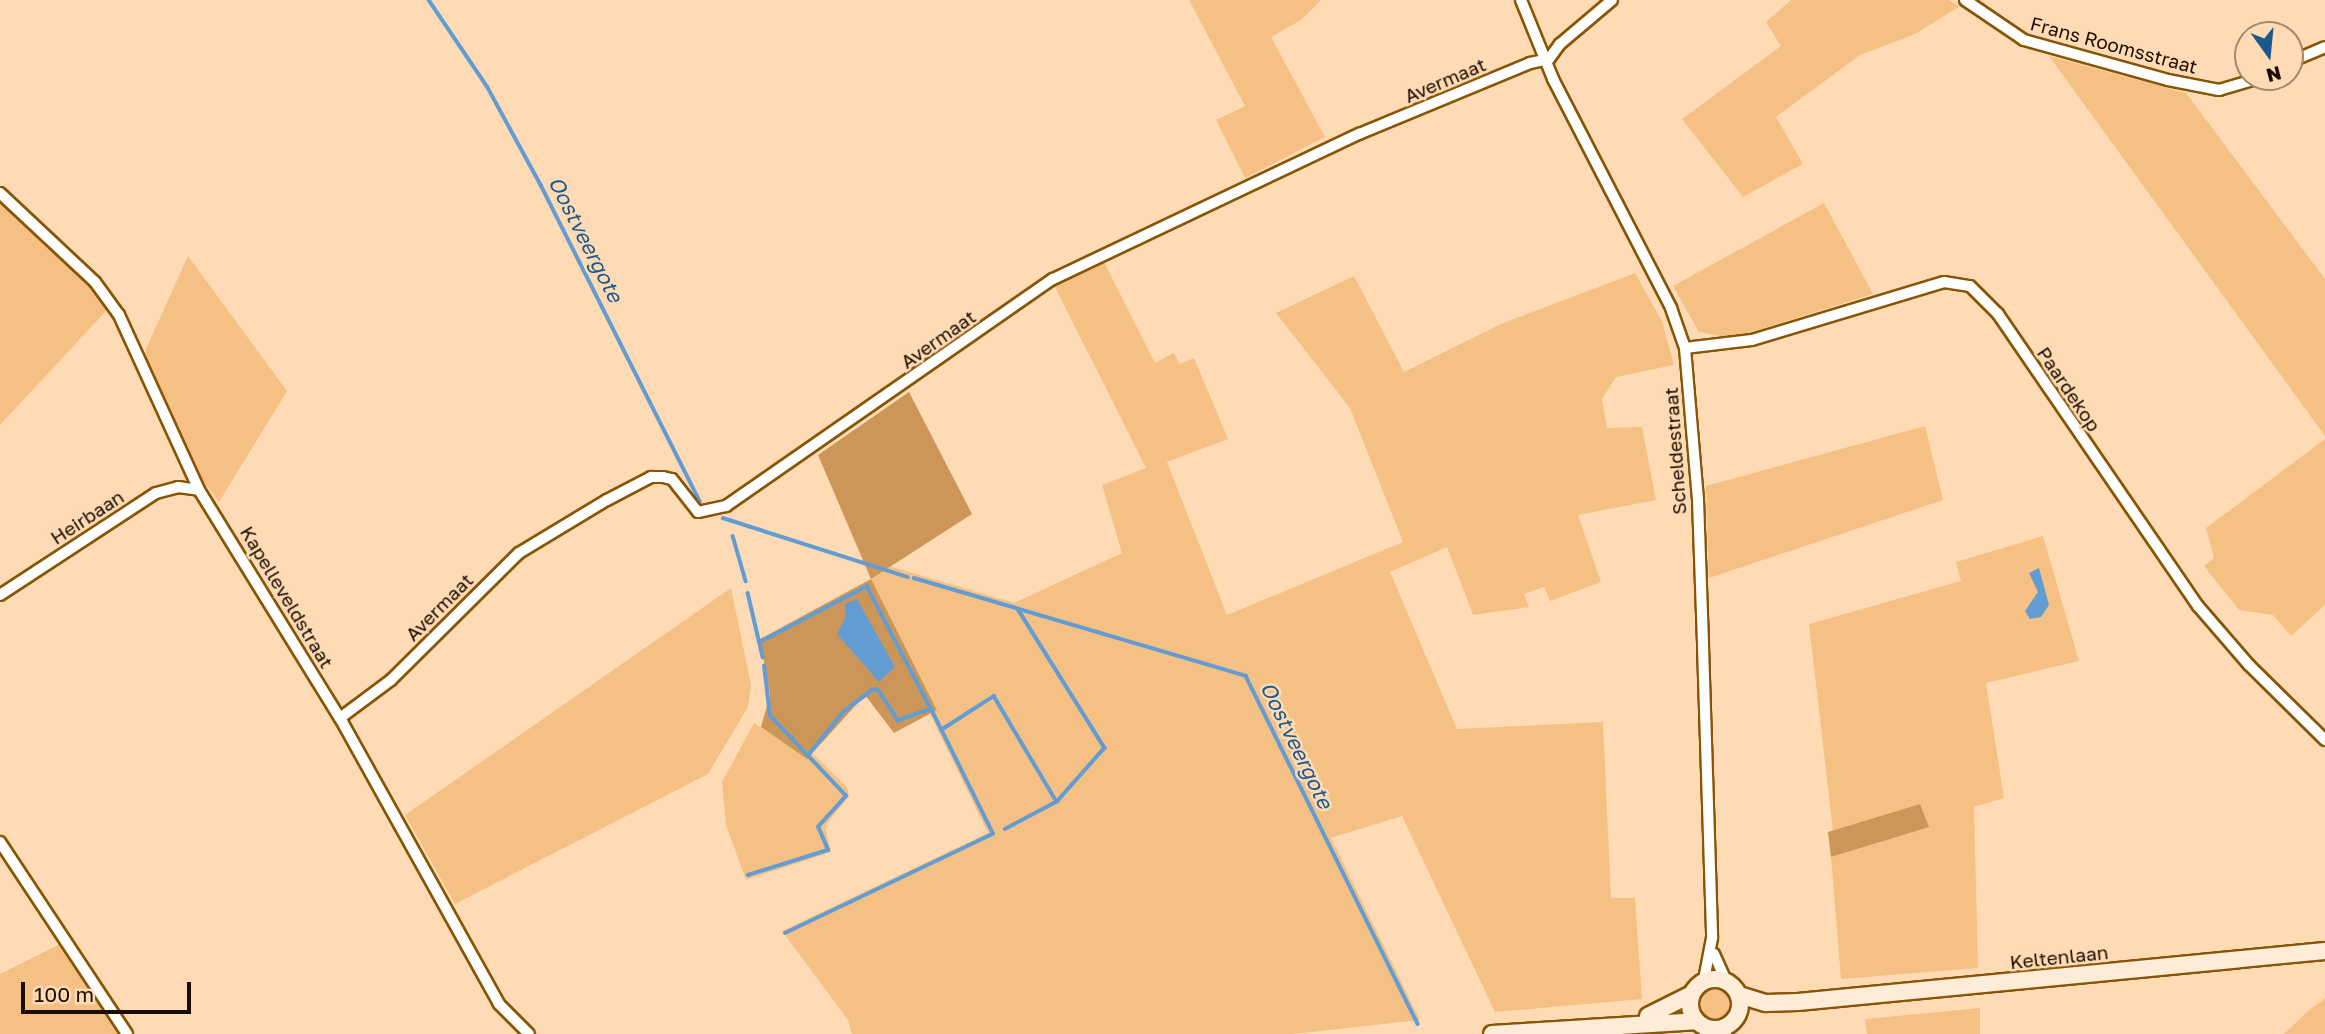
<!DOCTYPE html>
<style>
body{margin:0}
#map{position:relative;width:2325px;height:1034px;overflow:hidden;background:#fedbb4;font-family:"Golos Text",sans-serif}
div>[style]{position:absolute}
.green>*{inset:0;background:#f5c084}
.round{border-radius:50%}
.forest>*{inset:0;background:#cb9657}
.water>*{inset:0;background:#639cd3}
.stream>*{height:3.5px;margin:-1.75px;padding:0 1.75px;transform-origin:1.75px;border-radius:1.75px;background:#639cd3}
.roads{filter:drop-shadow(2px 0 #885505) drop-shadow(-2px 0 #885505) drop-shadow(0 2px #885505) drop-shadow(0 -2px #885505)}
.minor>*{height:10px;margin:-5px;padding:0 5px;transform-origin:5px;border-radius:5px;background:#fff}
.tertiary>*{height:14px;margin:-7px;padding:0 7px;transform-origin:7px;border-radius:7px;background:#fff}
.secondary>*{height:16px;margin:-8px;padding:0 8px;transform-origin:8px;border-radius:8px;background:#fdecd7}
.secondary>.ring{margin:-8px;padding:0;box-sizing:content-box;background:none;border:16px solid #fdecd7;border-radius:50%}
span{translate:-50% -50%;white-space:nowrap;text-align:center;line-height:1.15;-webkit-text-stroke:5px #fedbb4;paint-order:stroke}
.street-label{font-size:19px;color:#1b0c00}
.water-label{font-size:21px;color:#1d598e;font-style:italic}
.north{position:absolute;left:2234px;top:21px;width:70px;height:70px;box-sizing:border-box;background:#fedbb4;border:2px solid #a3886c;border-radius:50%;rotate:165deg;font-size:19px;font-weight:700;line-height:28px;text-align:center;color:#1b0c00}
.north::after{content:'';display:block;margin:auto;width:24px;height:32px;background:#1a588e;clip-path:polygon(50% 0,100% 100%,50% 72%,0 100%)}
.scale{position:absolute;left:21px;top:982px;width:170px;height:32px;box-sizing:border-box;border:4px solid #1b0c00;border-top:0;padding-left:9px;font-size:21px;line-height:24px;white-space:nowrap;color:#1b0c00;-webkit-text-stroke:5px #fedbb4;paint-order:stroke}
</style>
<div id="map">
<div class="green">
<i style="clip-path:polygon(1189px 0,1321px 0,1301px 20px,1271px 37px,1325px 137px,1245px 178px,1216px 120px,1245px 106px)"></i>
<i style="clip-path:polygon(1791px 0,1949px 0,1959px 7px,1915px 34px,1860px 55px,1776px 117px,1803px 164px,1743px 197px,1682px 119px,1781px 46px,1766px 22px)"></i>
<i style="clip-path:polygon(2049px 56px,2186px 93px,2325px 279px,2325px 436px)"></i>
<i style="clip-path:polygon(0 201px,88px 284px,107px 310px,0 425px)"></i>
<i style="clip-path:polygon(1824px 203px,1873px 294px,1732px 338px,1699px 332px,1673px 286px)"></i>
<i style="clip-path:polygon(188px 256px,287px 391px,219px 502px,200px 477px,145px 363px,146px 349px)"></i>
<i style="clip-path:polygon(1103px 260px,1155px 363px,1174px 353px,1180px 364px,1194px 358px,1228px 439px,1167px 462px,1227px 615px,1403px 542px,1350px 408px,1276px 313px,1354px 276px,1404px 372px,1501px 324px,1635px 273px,1662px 321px,1674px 365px,1616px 377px,1602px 399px,1607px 428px,1642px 427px,1656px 500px,1578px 515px,1601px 582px,1550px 601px,1544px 587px,1524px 594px,1529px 607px,1473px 615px,1447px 547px,1390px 572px,1457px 729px,1603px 722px,1611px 898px,1635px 898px,1642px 999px,1495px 1012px,1402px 816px,1331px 838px,1420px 1020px,1293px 1034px,852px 1034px,848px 1020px,782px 931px,988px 833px,930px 714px,937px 709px,871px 579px,889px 566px,1014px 603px,1122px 553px,1102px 485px,1146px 468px,1054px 285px)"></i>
<i style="clip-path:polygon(1925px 426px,1943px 500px,1709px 578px,1706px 486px)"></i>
<i style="clip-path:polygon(2325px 439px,2325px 605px,2291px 636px,2273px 615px,2239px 610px,2204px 566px,2214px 558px,2206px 528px)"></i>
<i style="clip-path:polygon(2043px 536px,2079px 661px,1986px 683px,2004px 798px,1974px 807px,1978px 968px,1841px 979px,1831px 857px,1928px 827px,1920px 804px,1833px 831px,1809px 624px,1961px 581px,1956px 562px)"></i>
<i style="clip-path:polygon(731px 588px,751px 685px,748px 707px,708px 774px,455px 904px,405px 815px)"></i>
<i style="clip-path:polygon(754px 723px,807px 758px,812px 753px,847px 787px,849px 796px,825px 826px,831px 852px,746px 880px,726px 825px,722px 782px)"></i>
<i style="clip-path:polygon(60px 944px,119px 1034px,0 1034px,0 974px)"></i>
<i class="round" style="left:1700px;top:988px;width:32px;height:32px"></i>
<i style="clip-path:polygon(2325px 998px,2325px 1034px,2284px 1034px,2308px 1011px)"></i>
<i style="clip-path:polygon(1980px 1008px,1980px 1034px,1867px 1034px,1865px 1019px)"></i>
</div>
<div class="forest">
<i style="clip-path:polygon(909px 392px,972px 514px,871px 579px,937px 710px,894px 733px,865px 695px,807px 759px,761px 727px,770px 695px,760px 639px,871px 579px,818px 455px)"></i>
<i style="clip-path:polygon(1920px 804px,1929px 827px,1831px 857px,1828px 832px)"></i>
</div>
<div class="water">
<i style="clip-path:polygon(2039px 568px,2049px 605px,2041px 617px,2030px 619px,2025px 611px,2038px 592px,2029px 573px)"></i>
<i style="clip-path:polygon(857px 599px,895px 667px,879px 682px,837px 634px,846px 616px,845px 604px)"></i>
</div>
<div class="stream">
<i style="left:429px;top:0;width:104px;rotate:56deg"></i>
<i style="left:487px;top:86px;width:113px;rotate:61.4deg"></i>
<i style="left:541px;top:185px;width:354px;rotate:63.3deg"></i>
<i style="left:723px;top:518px;width:194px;rotate:17.7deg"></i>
<i style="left:733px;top:536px;width:47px;rotate:73.9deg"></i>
<i style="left:914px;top:578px;width:346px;rotate:16.4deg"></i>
<i style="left:1246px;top:676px;width:388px;rotate:63.7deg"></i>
<i style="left:748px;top:593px;width:66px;rotate:76.8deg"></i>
<i style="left:1018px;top:609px;width:164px;rotate:58deg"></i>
<i style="left:1105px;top:748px;width:72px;rotate:131.6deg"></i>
<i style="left:760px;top:642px;width:121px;rotate:-27.6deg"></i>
<i style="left:867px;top:586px;width:139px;rotate:62.5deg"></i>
<i style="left:931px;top:709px;width:35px;rotate:160deg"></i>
<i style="left:898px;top:721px;width:37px;rotate:-123deg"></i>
<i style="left:878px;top:690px;width:5px;rotate:180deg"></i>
<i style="left:873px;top:690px;width:35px;rotate:143deg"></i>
<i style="left:845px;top:711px;width:58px;rotate:129.4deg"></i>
<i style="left:941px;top:730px;width:63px;rotate:-32.7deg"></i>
<i style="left:994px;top:696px;width:123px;rotate:59.3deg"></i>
<i style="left:1057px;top:802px;width:58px;rotate:152.1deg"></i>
<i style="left:748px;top:875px;width:84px;rotate:-17.4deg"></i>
<i style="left:828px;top:850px;width:25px;rotate:-113deg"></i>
<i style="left:818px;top:827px;width:42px;rotate:-47.9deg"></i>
<i style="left:846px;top:796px;width:110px;rotate:-133.5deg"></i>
<i style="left:770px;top:716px;width:50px;rotate:-96.8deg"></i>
<i style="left:785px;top:933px;width:230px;rotate:-25.5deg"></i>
<i style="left:993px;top:834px;width:140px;rotate:-116.4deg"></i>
</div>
<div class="roads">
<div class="minor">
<i style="left:1521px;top:0;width:85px;rotate:67.9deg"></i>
<i style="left:1553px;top:79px;width:258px;rotate:62.7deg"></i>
<i style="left:1671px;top:308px;width:42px;rotate:70.7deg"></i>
<i style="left:1685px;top:348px;width:153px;rotate:85.1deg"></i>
<i style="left:1698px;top:500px;width:146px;rotate:88deg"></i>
<i style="left:1703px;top:646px;width:292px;rotate:88.2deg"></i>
<i style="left:1712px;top:938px;width:43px;rotate:100.8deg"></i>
<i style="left:1965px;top:0;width:71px;rotate:34.1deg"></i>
<i style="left:2024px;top:40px;width:149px;rotate:15.5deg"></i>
<i style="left:2168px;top:80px;width:52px;rotate:11.1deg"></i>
<i style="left:2219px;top:90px;width:46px;rotate:-16.5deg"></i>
<i style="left:2290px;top:62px;width:38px;rotate:-23deg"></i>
<i style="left:0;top:193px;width:130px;rotate:43.1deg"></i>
<i style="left:95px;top:282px;width:41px;rotate:54deg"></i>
<i style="left:119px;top:315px;width:192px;rotate:65.4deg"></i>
<i style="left:199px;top:490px;width:268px;rotate:58.3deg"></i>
<i style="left:340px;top:718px;width:327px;rotate:60.9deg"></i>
<i style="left:499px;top:1004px;width:42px;rotate:45deg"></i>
<i style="left:1685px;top:348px;width:67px;rotate:-6.8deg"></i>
<i style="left:1752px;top:340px;width:201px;rotate:-16.8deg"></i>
<i style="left:1944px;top:282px;width:26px;rotate:9deg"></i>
<i style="left:1970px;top:286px;width:40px;rotate:45deg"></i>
<i style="left:1998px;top:314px;width:354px;rotate:55.6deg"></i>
<i style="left:2198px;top:606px;width:78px;rotate:49.2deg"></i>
<i style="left:2249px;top:665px;width:107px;rotate:44.6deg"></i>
<i style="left:0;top:595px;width:186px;rotate:-33.2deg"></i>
<i style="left:156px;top:493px;width:23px;rotate:-15deg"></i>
<i style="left:178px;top:487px;width:21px;rotate:8deg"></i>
<i style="left:340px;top:718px;width:64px;rotate:-36.7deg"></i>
<i style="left:391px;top:680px;width:180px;rotate:-44.8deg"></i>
<i style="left:519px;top:553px;width:103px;rotate:-31.1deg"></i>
<i style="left:607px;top:500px;width:50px;rotate:-27.6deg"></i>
<i style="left:651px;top:477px;width:12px"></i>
<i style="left:663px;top:477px;width:9px;rotate:13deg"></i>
<i style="left:672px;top:479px;width:42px;rotate:51.8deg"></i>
<i style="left:698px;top:512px;width:29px;rotate:-12deg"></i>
<i style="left:726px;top:506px;width:398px;rotate:-34.8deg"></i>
<i style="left:1053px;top:279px;width:339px;rotate:-25.4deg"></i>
<i style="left:1359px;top:134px;width:185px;rotate:-22.5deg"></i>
<i style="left:1530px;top:63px;width:19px;rotate:-12deg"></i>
<i style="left:1549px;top:59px;width:19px;rotate:-54deg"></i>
<i style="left:1560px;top:44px;width:68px;rotate:-40.2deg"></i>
<i style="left:0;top:842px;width:230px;rotate:56.5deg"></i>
<i style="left:1714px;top:954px;width:30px;rotate:66deg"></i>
</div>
<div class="tertiary">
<i style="left:1705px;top:1027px;width:8px;rotate:67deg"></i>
<i style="left:1723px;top:1034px;width:9px;rotate:-69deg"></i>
</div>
<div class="secondary">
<i class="ring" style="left:1690px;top:979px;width:34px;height:34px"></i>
<i style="left:1739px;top:995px;width:28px;rotate:17deg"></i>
<i style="left:1766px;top:1003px;width:32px;rotate:-2deg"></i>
<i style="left:1798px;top:1002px;width:529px;rotate:-5.53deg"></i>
<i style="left:1648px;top:1016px;width:47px;rotate:-26.6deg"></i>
<i style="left:1492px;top:1034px;width:204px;rotate:-3.6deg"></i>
</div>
</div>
<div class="street-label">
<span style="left:2114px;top:45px;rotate:15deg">Frans Roomsstraat</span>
<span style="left:1445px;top:80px;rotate:-23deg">Avermaat</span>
<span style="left:938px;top:339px;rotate:-35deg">Avermaat</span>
<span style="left:2069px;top:389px;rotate:56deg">Paardekop</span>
<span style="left:1675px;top:451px;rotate:-94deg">Scheldestraat</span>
<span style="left:87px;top:517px;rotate:-33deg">Heirbaan</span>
<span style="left:287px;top:597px;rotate:59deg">Kapelleveldstraat</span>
<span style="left:439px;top:607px;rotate:-45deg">Avermaat</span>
<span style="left:2059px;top:957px;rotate:-6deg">Keltenlaan</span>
</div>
<div class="water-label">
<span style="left:586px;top:239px;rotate:63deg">Oostveergote</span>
<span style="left:1297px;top:745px;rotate:64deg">Oostveergote</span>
</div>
<div class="north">N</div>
<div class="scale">100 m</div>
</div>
